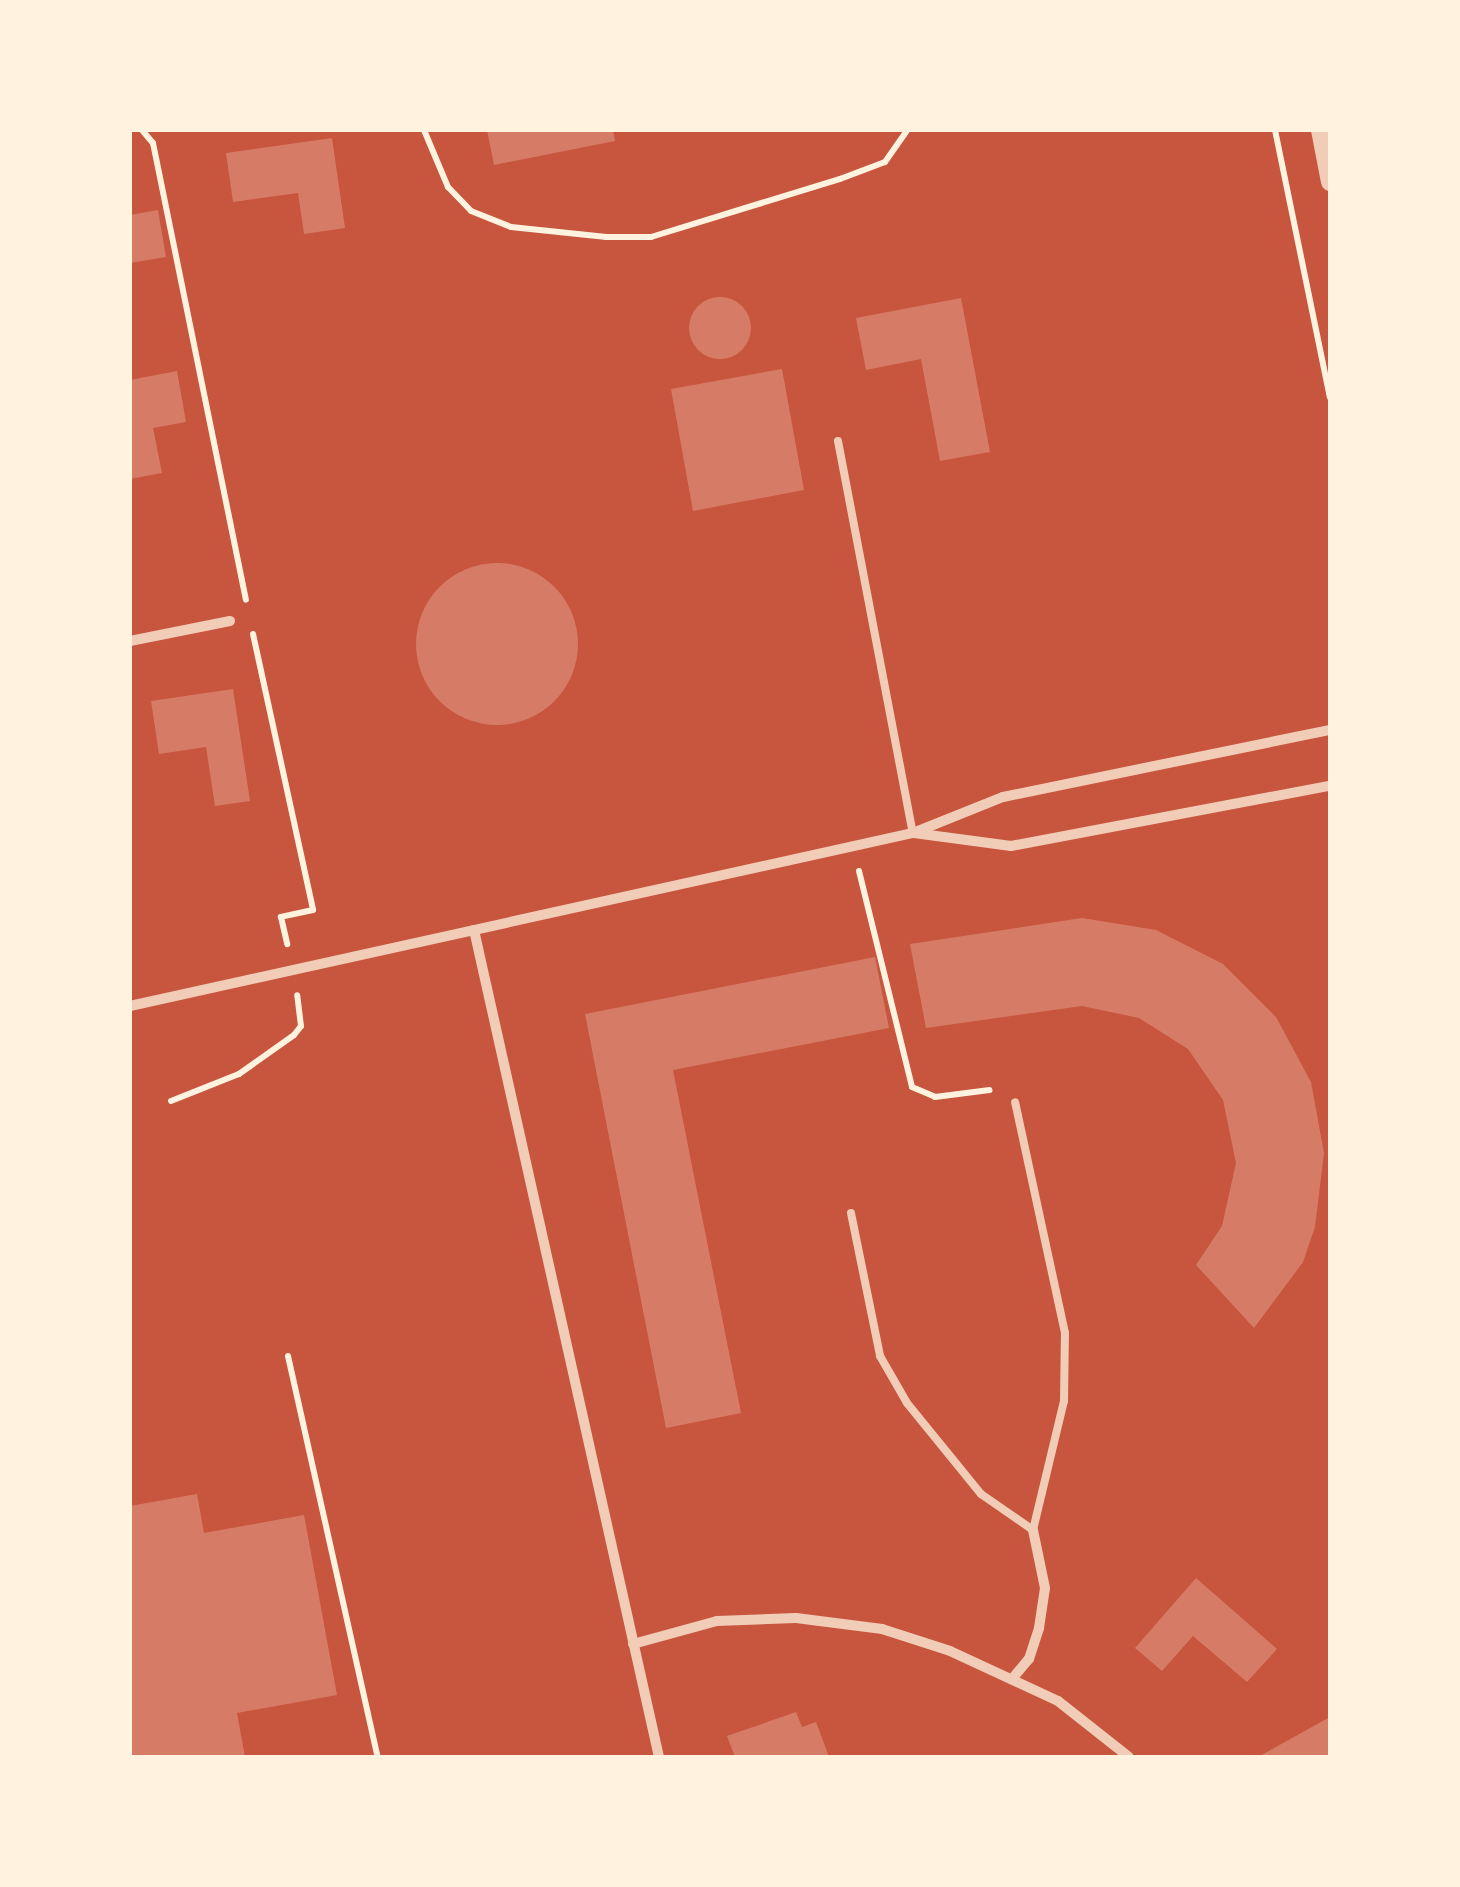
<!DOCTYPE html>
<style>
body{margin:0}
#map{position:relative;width:1460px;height:1887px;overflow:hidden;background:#c8553d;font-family:"PT Sans Narrow",sans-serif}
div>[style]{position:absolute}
.building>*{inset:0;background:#d67c66}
.round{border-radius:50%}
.path>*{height:6px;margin:-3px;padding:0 3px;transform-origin:3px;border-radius:3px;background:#fff3e0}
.service>*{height:8px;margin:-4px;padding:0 4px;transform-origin:4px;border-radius:4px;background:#f1ccb7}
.minor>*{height:10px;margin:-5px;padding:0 5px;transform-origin:5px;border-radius:5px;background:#f1ccb7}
.tertiary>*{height:18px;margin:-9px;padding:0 9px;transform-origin:9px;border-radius:9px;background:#f1ccb7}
span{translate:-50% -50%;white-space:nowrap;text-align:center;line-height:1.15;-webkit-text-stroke:8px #fff3e0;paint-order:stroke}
.frame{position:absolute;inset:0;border:132px solid #fff3e0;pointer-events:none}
</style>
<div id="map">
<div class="building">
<i style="clip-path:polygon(487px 130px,613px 130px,615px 141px,494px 165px)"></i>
<i style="clip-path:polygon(332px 138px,345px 228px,304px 234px,298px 193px,233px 202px,226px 153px)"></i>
<i style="clip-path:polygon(158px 210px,166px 257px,130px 263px,130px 215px)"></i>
<i class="round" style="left:689px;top:297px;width:62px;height:62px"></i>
<i style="clip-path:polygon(961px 298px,990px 452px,940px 461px,921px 359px,866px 370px,856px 318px)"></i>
<i style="clip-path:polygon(782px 369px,804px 490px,693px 511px,671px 389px)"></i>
<i style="clip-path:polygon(177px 371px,186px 422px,153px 428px,162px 473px,130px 479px,130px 380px)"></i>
<i class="round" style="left:416px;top:563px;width:162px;height:162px"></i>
<i style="clip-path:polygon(233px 689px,250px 801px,215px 806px,206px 747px,159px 754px,151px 701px)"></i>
<i style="clip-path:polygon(1082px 918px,1156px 930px,1223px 964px,1276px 1017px,1311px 1082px,1324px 1153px,1315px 1227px,1303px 1262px,1254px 1328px,1196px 1265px,1222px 1226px,1236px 1163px,1223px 1100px,1188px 1049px,1139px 1018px,1082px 1006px,926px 1028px,910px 944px)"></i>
<i style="clip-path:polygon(875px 957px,889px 1028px,673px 1070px,741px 1413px,666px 1428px,585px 1014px)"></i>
<i style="clip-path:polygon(197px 1494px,204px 1533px,304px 1515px,337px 1695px,237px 1713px,245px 1757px,130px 1757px,130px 1506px)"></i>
<i style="clip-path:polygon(1196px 1578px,1277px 1649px,1247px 1682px,1193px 1636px,1162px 1671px,1135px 1648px)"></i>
<i style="clip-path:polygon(796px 1712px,802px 1727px,816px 1722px,829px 1757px,735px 1757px,727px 1736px)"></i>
<i style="clip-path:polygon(1330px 1717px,1330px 1757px,1258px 1757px)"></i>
</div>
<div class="path">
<i style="left:142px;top:130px;width:17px;rotate:50deg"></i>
<i style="left:153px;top:143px;width:466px;rotate:78.5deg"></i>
<i style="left:424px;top:130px;width:62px;rotate:67.2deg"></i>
<i style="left:448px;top:187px;width:33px;rotate:46deg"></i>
<i style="left:471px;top:211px;width:43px;rotate:21.8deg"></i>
<i style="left:511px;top:227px;width:96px;rotate:6deg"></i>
<i style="left:606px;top:237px;width:45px"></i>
<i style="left:651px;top:237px;width:198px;rotate:-17.1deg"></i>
<i style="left:840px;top:179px;width:48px;rotate:-20.7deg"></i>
<i style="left:885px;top:162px;width:39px;rotate:-55deg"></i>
<i style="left:1275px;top:130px;width:273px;rotate:78.4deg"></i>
<i style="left:253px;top:634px;width:282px;rotate:77.7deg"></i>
<i style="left:313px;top:910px;width:33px;rotate:168deg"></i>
<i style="left:281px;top:917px;width:28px;rotate:77deg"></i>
<i style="left:859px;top:871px;width:222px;rotate:76.2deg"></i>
<i style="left:912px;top:1087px;width:25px;rotate:23deg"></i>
<i style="left:935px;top:1097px;width:55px;rotate:-7.3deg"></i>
<i style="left:171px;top:1101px;width:73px;rotate:-21.7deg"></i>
<i style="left:239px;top:1074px;width:67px;rotate:-35.3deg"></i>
<i style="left:294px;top:1035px;width:11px;rotate:-52deg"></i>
<i style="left:301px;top:1026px;width:31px;rotate:-97deg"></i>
<i style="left:288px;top:1356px;width:411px;rotate:77.4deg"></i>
</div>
<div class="service">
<i style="left:838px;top:441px;width:399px;rotate:79.2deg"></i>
<i style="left:851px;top:1213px;width:146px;rotate:78.5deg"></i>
<i style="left:880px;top:1356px;width:54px;rotate:60.1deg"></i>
<i style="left:907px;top:1403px;width:117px;rotate:50.9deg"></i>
<i style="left:981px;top:1494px;width:63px;rotate:34.7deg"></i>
<i style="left:1033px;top:1530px;width:133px;rotate:-76.5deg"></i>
<i style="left:1064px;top:1401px;width:68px;rotate:-89.2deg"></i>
<i style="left:1065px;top:1333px;width:236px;rotate:-102.2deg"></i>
</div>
<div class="minor">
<i style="left:130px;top:641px;width:102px;rotate:-11.3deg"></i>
<i style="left:914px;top:833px;width:98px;rotate:7.6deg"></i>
<i style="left:1011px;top:846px;width:325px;rotate:-10.7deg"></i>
<i style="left:474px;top:930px;width:847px;rotate:77.39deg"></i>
<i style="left:130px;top:1006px;width:802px;rotate:-12.46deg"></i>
<i style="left:913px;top:833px;width:97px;rotate:-21.8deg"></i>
<i style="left:1003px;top:797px;width:334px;rotate:-11.6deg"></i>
<i style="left:633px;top:1644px;width:87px;rotate:-15.3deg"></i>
<i style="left:717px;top:1621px;width:79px;rotate:-2.2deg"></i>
<i style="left:796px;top:1618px;width:87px;rotate:7.3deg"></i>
<i style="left:882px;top:1629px;width:71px;rotate:17.9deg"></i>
<i style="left:950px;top:1651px;width:119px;rotate:24.8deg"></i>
<i style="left:1058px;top:1701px;width:90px;rotate:38.3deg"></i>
<i style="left:1012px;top:1679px;width:26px;rotate:-50deg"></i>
<i style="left:1029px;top:1659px;width:33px;rotate:-72deg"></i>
<i style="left:1039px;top:1628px;width:40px;rotate:-81.5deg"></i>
<i style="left:1045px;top:1588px;width:59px;rotate:-101.7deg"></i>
</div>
<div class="tertiary">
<i style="left:1320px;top:130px;width:53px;rotate:79.1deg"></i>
</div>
<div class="frame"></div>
</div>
